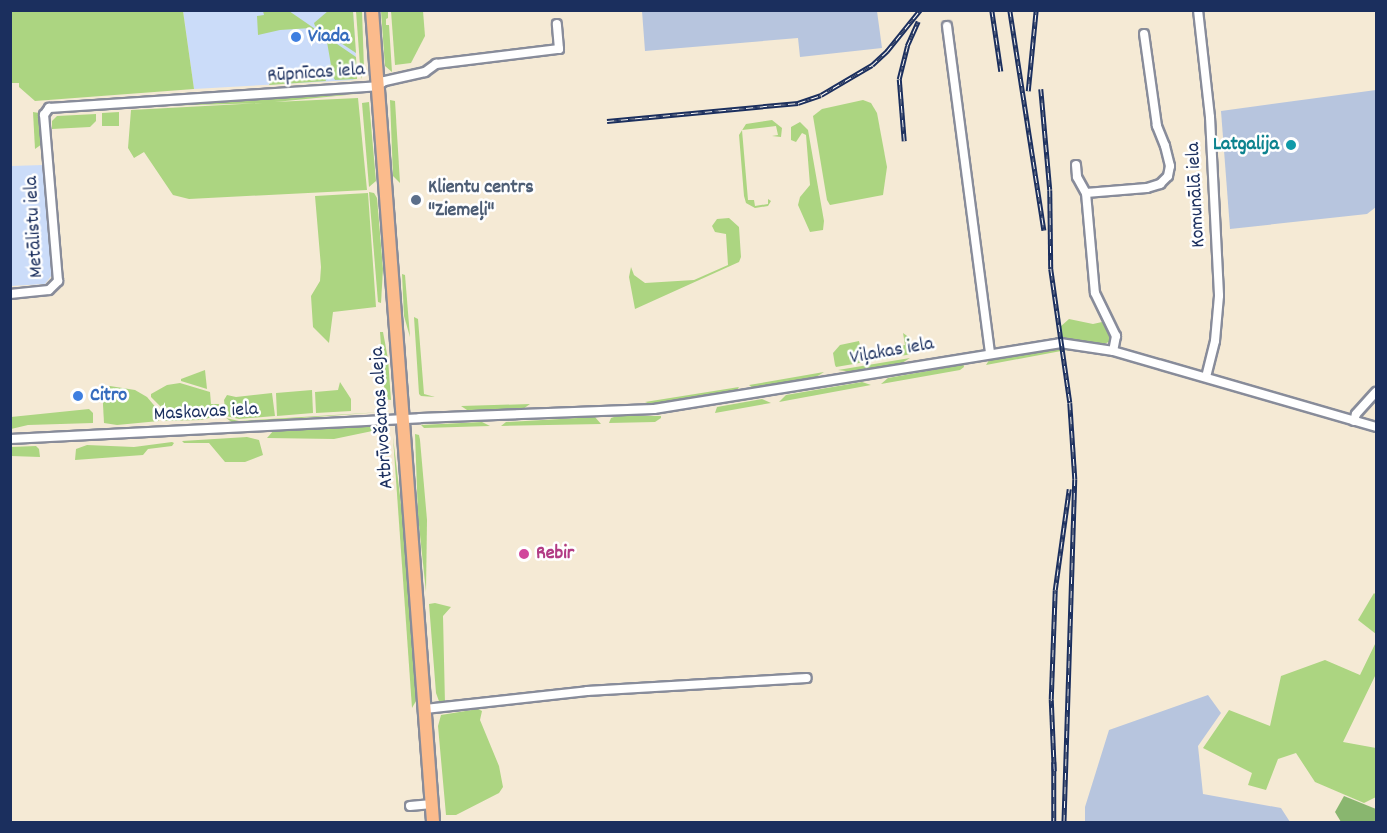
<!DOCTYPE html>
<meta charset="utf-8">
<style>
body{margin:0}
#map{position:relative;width:1387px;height:833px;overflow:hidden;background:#f5ead5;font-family:Dekko,sans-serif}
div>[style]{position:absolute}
.built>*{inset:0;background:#cbdcf9}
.industrial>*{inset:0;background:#b7c5de}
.green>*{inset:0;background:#acd581}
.forest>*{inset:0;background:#89b66f}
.roads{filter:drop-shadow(2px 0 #888c9a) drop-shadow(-2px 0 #888c9a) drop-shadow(0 2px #888c9a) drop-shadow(0 -2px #888c9a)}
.street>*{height:8px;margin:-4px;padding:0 4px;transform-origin:4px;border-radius:4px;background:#fff}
.primary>*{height:12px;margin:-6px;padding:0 6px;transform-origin:6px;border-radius:6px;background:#fbbb8c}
.rail>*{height:4.5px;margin-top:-2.25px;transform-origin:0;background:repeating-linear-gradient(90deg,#fff 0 7px,#1b2f5e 0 14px);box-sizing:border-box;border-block:2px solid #1b2f5e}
.dots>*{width:16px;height:16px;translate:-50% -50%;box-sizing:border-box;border:3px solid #fff;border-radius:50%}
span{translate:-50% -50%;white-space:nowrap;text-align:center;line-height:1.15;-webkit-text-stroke:5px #fff;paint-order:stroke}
.shop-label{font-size:20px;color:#366cbe;font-weight:700}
.left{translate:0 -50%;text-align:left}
.street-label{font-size:20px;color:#1b2f5e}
.culture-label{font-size:20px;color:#0d838f;font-weight:700}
.right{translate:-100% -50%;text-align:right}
.service-label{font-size:20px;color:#4e5e75;font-weight:700}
.hotel-label{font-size:20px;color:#b23c85;font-weight:700}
.frame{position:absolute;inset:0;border:12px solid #1b2f5e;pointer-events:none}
</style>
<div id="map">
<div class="built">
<i style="clip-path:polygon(183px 11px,353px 11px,357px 76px,353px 80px,194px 89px)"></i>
<i style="clip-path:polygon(43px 165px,52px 275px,45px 284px,11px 286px,11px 166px)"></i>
</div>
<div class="industrial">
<i style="clip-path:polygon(642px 11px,877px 11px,882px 48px,800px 57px,798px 38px,645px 51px)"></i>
<i style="clip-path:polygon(1376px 90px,1376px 207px,1367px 214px,1230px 229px,1221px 111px)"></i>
<i style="clip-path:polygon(1208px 695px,1221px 713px,1198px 746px,1203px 794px,1281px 808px,1290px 822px,1085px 822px,1085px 807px,1109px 730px)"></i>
</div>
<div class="green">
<i style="clip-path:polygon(11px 10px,183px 11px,194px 89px,35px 101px,19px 87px,19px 83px,11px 83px)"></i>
<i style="clip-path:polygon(263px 11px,289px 11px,356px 57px,357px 79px,335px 80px,327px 66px,331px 65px,327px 42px,317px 32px,311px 32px,311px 28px,280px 30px,258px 35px,257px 16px,264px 15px)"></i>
<i style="clip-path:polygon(328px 11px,353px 11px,356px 53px,315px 26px,314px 23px)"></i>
<i style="clip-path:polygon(356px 11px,362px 11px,364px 69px,361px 79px)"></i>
<i style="clip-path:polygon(381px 11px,388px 11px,388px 18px,386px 19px,386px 25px,389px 25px,392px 72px,385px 66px)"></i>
<i style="clip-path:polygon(391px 11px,423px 11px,425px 36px,411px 63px,395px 65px)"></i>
<i style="clip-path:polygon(319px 75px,324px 76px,326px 81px,269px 85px,273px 77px)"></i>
<i style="clip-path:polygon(187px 93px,185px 95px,56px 103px,57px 102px)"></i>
<i style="clip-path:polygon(357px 94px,275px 102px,358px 98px,367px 190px,189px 199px,173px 195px,144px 152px,134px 158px,128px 148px,131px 110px,263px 103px,126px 107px)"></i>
<i style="clip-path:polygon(390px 100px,395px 101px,400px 183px,393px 176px)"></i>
<i style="clip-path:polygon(863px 100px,871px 103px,877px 113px,887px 167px,883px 195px,830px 205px,827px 200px,813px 116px,822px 109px)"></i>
<i style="clip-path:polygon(369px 102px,376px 181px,369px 187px,362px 103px)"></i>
<i style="clip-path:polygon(33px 112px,39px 113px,41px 126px,42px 144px,35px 149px)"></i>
<i style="clip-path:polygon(119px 112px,119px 126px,102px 126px,102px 113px)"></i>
<i style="clip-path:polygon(96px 114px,96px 121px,90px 127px,52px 129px,52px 121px,57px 116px)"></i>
<i style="clip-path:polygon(772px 120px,782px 128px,781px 137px,772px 136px,778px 135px,776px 126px,742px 130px,748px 200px,754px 200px,755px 206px,768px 204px,768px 199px,771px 201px,768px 206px,755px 208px,746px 203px,744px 196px,739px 135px,746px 124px)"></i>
<i style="clip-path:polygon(800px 122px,808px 130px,824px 221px,823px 230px,810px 232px,798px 205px,800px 197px,810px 185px,806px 135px,802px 133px,796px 142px,791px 140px,791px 127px)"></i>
<i style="clip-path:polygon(369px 192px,374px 193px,377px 198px,383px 269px,381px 303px,378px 302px)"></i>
<i style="clip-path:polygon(368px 193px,376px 307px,333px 312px,329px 343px,313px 327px,311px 296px,320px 281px,321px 267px,315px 196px)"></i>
<i style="clip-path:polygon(729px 218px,739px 227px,741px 257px,739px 262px,635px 309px,629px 277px,631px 267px,634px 275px,645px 283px,694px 280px,728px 265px,726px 234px,715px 232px,712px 226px,717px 219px)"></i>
<i style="clip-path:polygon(402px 274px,405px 275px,410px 337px,404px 316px)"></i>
<i style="clip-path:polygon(414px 317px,418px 319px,424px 394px,435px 397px,421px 396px,419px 394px)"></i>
<i style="clip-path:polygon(1069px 319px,1093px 324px,1102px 322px,1112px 336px,1111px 341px,1104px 344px,1061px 339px,1060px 327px)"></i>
<i style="clip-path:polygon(380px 332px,383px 332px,388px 359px,391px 400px,385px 399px)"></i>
<i style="clip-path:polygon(903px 333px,910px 338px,912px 354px,836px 367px,835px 365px,833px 353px,840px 345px,859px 341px,862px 353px,905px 345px)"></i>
<i style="clip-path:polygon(1054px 347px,1077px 348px,986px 365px,991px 357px)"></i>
<i style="clip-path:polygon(910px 358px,902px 363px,853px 372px,838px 370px)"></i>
<i style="clip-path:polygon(963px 361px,964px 367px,960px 370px,881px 384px,888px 378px,950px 367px)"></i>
<i style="clip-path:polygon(205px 370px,207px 389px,181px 381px,181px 379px)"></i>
<i style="clip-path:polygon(824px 372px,813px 379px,754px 389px,749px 385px)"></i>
<i style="clip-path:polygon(340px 382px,351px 399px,351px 411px,316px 413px,315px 392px,338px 390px)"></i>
<i style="clip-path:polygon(862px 382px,871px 385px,779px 402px,786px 395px)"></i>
<i style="clip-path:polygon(180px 383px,210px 392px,211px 404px,219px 404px,217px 416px,201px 420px,163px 421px,162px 408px,151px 397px,151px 394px,167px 385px)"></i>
<i style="clip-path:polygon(110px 386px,135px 390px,147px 397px,158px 410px,159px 421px,117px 425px,104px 423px,102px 386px)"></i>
<i style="clip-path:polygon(739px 387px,736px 392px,653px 405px,645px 402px)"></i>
<i style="clip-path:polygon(312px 390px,313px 413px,277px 416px,276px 393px)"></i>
<i style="clip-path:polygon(272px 393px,275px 416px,239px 419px,226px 416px,224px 400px,227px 395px,236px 397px)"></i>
<i style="clip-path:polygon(762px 399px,771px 403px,715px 413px,717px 407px)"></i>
<i style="clip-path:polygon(530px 404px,523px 409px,467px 410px,461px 406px)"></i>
<i style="clip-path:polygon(89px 409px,93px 413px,93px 423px,28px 425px,11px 429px,11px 417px)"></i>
<i style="clip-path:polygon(382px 412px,233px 423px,226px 418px,239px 421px)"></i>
<i style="clip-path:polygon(617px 416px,661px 416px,661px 418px,655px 422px,609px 423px,611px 418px)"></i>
<i style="clip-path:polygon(595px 417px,601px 424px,501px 426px,506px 422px)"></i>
<i style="clip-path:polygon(482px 422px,490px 426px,424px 428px,421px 425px)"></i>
<i style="clip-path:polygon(381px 426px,382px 429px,334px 439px,267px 438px,274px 430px)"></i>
<i style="clip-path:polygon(415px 434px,419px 435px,420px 440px,427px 520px,426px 592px,418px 516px)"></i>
<i style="clip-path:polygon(247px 437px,259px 440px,263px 455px,245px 462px,225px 462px,209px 443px,184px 443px,182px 441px)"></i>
<i style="clip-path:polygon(393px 437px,404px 530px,415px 685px,416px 701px,412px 708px)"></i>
<i style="clip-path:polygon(172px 442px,174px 443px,172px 446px,148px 449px,143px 455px,75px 460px,76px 449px,87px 445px,134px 447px)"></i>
<i style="clip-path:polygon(36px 446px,39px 449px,40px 457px,11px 456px,11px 447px)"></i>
<i style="clip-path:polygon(1374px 593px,1376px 595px,1376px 634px,1358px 620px)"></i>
<i style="clip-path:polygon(435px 603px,451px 607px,443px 616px,445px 704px,440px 704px,436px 693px,429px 604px)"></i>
<i style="clip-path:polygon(1376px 642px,1376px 674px,1343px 742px,1376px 748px,1376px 797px,1364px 803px,1315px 782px,1296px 753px,1278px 759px,1266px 790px,1248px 785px,1252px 773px,1203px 748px,1229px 710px,1270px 726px,1281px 676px,1325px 660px,1360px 675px)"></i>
<i style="clip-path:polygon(478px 709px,482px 711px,480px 720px,499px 766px,503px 787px,499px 793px,456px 815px,446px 815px,438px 726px,441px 715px)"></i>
</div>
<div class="forest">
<i style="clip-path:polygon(1344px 796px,1376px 809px,1376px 822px,1341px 822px,1335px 812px)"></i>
</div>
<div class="roads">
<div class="street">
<i style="left:1198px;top:10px;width:108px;rotate:83.6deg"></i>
<i style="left:1210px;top:117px;width:179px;rotate:87.1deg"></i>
<i style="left:1219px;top:296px;width:45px;rotate:95.1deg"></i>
<i style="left:1215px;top:341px;width:37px;rotate:104deg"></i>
<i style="left:947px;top:26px;width:329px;rotate:82.5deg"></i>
<i style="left:1076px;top:165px;width:12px;rotate:85deg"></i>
<i style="left:1077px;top:177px;width:18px;rotate:61deg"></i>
<i style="left:1086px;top:193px;width:100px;rotate:84.9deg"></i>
<i style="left:1095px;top:293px;width:48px;rotate:64deg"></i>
<i style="left:1116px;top:336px;width:15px;rotate:101deg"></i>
<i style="left:1086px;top:193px;width:61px;rotate:-4.7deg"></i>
<i style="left:1147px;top:188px;width:14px;rotate:-17deg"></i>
<i style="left:1160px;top:184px;width:11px;rotate:-45deg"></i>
<i style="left:1168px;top:176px;width:10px;rotate:-79deg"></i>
<i style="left:1170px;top:166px;width:21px;rotate:-104deg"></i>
<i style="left:1165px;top:146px;width:22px;rotate:-112deg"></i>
<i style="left:1157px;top:126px;width:93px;rotate:-98deg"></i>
<i style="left:10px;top:294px;width:39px;rotate:-6deg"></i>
<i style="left:49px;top:290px;width:13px;rotate:-45deg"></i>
<i style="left:58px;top:281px;width:167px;rotate:-94.8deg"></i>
<i style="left:44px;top:115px;width:9px;rotate:-54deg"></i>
<i style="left:49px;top:108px;width:329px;rotate:-3.8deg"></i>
<i style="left:377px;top:86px;width:9px;rotate:-32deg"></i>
<i style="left:385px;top:81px;width:41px;rotate:-12.7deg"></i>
<i style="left:425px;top:72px;width:14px;rotate:-36deg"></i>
<i style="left:436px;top:64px;width:124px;rotate:-7deg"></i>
<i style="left:559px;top:49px;width:25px;rotate:-95deg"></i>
<i style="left:1354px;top:421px;width:7px;rotate:-74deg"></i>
<i style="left:1356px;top:414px;width:30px;rotate:-48deg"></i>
<i style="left:10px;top:439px;width:411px;rotate:-2.9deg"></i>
<i style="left:420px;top:418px;width:234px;rotate:-2.2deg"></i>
<i style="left:654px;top:409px;width:411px;rotate:-9.2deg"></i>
<i style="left:1060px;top:343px;width:54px;rotate:8.6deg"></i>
<i style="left:1113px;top:351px;width:274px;rotate:16.1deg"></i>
<i style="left:425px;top:709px;width:163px;rotate:-6.3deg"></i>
<i style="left:587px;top:691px;width:220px;rotate:-3.4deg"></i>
<i style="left:410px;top:806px;width:22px;rotate:-5deg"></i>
</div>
<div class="primary">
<i style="left:372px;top:10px;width:814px;rotate:85.7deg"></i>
</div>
</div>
<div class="rail">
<i style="left:992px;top:10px;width:62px;rotate:81.6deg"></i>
<i style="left:1010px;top:10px;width:223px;rotate:81.2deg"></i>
<i style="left:1041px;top:89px;width:101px;rotate:84.9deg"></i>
<i style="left:1050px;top:190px;width:79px;rotate:89.3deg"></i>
<i style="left:1051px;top:269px;width:135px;rotate:81.9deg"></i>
<i style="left:1070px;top:403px;width:76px;rotate:86.2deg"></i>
<i style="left:1075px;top:479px;width:343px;rotate:91.8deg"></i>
<i style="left:1028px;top:91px;width:81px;rotate:-84.4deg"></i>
<i style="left:607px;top:121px;width:192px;rotate:-5.4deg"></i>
<i style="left:798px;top:103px;width:24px;rotate:-19deg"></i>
<i style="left:821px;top:95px;width:59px;rotate:-30.5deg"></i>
<i style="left:872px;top:65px;width:21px;rotate:-43deg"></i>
<i style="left:887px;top:51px;width:53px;rotate:-51.2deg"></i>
<i style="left:904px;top:141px;width:62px;rotate:-94.6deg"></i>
<i style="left:899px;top:79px;width:34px;rotate:-76deg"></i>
<i style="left:907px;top:46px;width:27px;rotate:-66deg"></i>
<i style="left:1054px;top:762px;width:60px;rotate:90deg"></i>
<i style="left:1054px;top:771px;width:72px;rotate:-92.4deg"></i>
<i style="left:1051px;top:699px;width:109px;rotate:-87.9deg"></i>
<i style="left:1055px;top:590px;width:102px;rotate:-82.1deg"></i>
</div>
<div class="dots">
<i style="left:296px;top:37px;background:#3f7fe0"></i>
<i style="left:1291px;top:145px;background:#0f9aa8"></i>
<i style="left:416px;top:200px;background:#5c6f8a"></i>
<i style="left:78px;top:396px;background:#3f7fe0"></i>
<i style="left:524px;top:554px;background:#d1479c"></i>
</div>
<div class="shop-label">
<span class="left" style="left:308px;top:37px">Viada</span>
<span class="left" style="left:90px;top:396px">Citro</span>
</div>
<div class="street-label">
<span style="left:316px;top:74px;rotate:-4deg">Rūpnīcas iela</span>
<span style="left:1197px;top:195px;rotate:-93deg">Komunālā iela</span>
<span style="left:35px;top:227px;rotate:-93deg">Metālistu iela</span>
<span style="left:892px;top:352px;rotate:-10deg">Viļakas iela</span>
<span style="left:206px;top:413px;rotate:-3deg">Maskavas iela</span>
<span style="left:383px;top:418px;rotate:-94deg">Atbrīvošanas aleja</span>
</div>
<div class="culture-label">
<span class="right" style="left:1279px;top:145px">Latgalija</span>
</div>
<div class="service-label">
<span class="left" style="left:428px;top:200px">Klientu centrs<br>"Ziemeļi"</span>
</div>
<div class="hotel-label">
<span class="left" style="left:536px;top:554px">Rebir</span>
</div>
<div class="frame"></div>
</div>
